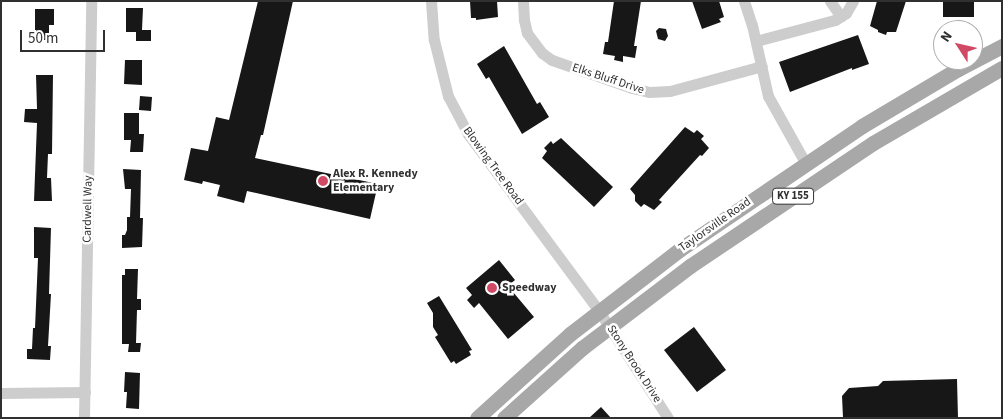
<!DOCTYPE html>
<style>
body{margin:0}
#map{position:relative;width:1003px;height:419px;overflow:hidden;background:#fff;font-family:"Source Sans 3",sans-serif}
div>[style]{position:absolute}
.building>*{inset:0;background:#171717}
.minor>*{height:11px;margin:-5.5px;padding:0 5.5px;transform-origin:5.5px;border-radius:5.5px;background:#cdcdcd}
.major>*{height:15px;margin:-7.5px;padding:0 7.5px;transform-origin:7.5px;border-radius:7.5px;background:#a8a8a8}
.dots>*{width:14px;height:14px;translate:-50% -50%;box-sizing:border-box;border:2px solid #fff;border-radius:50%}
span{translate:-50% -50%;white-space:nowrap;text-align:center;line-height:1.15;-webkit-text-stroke:5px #fff;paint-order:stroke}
.shield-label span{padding:1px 4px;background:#fff;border:1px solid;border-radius:4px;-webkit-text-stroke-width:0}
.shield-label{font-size:11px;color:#303030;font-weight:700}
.street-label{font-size:12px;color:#303030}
.poi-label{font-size:12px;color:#303030;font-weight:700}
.left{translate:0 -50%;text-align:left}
.frame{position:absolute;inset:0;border:2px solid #303030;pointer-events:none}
.north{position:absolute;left:933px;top:20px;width:50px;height:50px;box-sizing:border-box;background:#fff;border:1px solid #acacac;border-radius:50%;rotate:305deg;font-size:14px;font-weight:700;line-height:20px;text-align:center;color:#303030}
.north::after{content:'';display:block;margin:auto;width:18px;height:22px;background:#d04a66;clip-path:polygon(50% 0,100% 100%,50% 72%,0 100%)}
.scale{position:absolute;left:20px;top:30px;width:85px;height:22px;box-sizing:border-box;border:2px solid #303030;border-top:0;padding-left:6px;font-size:15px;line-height:18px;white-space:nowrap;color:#303030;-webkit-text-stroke:4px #fff;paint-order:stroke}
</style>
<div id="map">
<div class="building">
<i style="clip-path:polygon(258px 1px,293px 1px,263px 135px,261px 135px,255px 158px,378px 184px,370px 219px,247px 191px,244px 203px,217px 196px,220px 185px,203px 181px,202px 184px,184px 180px,191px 148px,208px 151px,216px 117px,229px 120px)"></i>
<i style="clip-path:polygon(470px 1px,497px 1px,498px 17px,476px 20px,476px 18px,471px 18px)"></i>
<i style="clip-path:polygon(614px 1px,641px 1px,634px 46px,637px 46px,635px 58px,623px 56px,623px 62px,614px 60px,615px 56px,603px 54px,605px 42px,608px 42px)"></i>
<i style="clip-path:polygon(692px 1px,719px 1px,724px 17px,719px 19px,721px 22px,702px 29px)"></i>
<i style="clip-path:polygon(877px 1px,906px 1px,896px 32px,887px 32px,886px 35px,878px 32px,878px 30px,870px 26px)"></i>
<i style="clip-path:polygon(943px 1px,974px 1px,974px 17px,943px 17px)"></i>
<i style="clip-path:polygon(126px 8px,143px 8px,142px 30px,151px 30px,151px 41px,136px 41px,136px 32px,126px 32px)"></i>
<i style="clip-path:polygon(35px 9px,54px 9px,54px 25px,49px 25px,49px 40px,35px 40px)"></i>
<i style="clip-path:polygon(659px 28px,666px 29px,668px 36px,665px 41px,658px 39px,656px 31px)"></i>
<i style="clip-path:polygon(858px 35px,869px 64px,852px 70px,852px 68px,790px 92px,779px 62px)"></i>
<i style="clip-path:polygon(504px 46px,537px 104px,540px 102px,549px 117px,522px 134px,489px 77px,486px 79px,477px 64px)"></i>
<i style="clip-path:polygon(125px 60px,142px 60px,142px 85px,124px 84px)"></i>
<i style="clip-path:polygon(36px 75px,53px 75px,52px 154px,48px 154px,47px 178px,51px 178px,52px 201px,34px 201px,37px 123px,24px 122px,25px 109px,37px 109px)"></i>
<i style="clip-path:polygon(140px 96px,152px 97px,151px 111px,139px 110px)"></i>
<i style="clip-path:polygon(124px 113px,139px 113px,139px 134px,144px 134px,143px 152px,130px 152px,131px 140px,124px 140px)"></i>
<i style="clip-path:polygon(685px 127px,694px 133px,697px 130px,704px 136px,701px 139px,709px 148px,702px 156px,700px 155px,659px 200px,662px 202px,654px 210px,644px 204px,641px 207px,635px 201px,635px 195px,630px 189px)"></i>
<i style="clip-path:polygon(561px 138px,613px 187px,594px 207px,542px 158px,547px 151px,544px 148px,551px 141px,553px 144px)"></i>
<i style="clip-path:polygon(123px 169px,141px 170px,140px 218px,143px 218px,142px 247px,122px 248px,122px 235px,125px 235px,127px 230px,127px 217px,130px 217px,131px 189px,125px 189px)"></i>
<i style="clip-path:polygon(34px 227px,51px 228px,49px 294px,51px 294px,48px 346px,51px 346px,50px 360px,27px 359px,27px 349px,32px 349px,33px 328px,35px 328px,38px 258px,34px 258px)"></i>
<i style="clip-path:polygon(499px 260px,515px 280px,508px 286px,534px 317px,508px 339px,479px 303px,474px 308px,467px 300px,472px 295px,466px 288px)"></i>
<i style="clip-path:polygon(125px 269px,138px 269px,137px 299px,141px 299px,141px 310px,137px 310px,136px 343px,141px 343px,140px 352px,128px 352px,129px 344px,122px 344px,122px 275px,125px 275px)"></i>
<i style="clip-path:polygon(439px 296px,472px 350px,469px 351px,471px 355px,456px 364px,454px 361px,451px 363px,435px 337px,438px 335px,433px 327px,433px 313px,427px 303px)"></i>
<i style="clip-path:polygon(694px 327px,726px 370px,697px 392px,664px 350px)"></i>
<i style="clip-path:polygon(125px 372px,140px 373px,139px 409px,126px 408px,127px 392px,124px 392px)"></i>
<i style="clip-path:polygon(957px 379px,958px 418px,843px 418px,842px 396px,849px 388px,878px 386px,883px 381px)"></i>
<i style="clip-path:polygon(601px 407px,611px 418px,589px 418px)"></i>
</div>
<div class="minor">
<i style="left:431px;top:1px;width:39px;rotate:86deg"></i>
<i style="left:434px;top:40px;width:58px;rotate:76deg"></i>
<i style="left:448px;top:96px;width:43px;rotate:62.2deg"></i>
<i style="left:468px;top:134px;width:220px;rotate:53.5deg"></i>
<i style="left:599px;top:311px;width:127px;rotate:57.2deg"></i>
<i style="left:523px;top:1px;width:19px;rotate:87deg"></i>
<i style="left:524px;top:20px;width:13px;rotate:77deg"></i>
<i style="left:527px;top:33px;width:25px;rotate:53deg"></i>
<i style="left:542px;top:53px;width:12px;rotate:35deg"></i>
<i style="left:552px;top:60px;width:85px;rotate:19.3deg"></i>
<i style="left:632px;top:88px;width:17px;rotate:13deg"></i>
<i style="left:649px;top:92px;width:21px;rotate:-3deg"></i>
<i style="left:670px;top:91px;width:95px;rotate:-15.2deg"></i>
<i style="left:744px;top:1px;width:25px;rotate:72deg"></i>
<i style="left:752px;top:25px;width:73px;rotate:77.3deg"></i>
<i style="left:768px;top:96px;width:78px;rotate:60.8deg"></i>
<i style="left:830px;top:1px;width:19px;rotate:55deg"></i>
<i style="left:756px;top:41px;width:82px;rotate:-14.9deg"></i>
<i style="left:835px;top:20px;width:13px;rotate:-32deg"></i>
<i style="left:846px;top:13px;width:14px;rotate:-60deg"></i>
<i style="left:1px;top:393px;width:84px;rotate:-0.7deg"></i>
<i style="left:84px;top:418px;width:417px;rotate:-89deg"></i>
</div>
<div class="major">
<i style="left:477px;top:418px;width:125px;rotate:-42.1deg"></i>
<i style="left:570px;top:334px;width:138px;rotate:-37.6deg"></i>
<i style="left:679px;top:250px;width:221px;rotate:-34.1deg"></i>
<i style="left:862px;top:126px;width:112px;rotate:-30.7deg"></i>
<i style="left:958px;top:69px;width:50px;rotate:-27.6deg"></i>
<i style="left:504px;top:418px;width:105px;rotate:-41.9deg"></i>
<i style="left:582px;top:348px;width:136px;rotate:-37.2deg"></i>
<i style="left:690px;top:266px;width:220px;rotate:-33.9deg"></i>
<i style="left:873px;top:143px;width:149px;rotate:-30.2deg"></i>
</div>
<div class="dots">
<i style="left:323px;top:181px;background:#d04a66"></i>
<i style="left:492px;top:288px;background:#d04a66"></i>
</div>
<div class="shield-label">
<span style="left:793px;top:196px">KY 155</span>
</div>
<div class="street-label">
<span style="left:608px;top:79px;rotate:18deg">Elks Bluff Drive</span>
<span style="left:493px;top:166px;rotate:54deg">Blowing Tree Road</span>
<span style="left:88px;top:209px;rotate:-89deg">Cardwell Way</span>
<span style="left:715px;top:225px;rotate:-35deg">Taylorsville Road</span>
<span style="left:634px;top:364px;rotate:57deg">Stony Brook Drive</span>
</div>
<div class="poi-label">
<span class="left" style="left:333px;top:181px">Alex R. Kennedy<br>Elementary</span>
<span class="left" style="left:502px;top:288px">Speedway</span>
</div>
<div class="frame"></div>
<div class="north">N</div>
<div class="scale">50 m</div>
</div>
